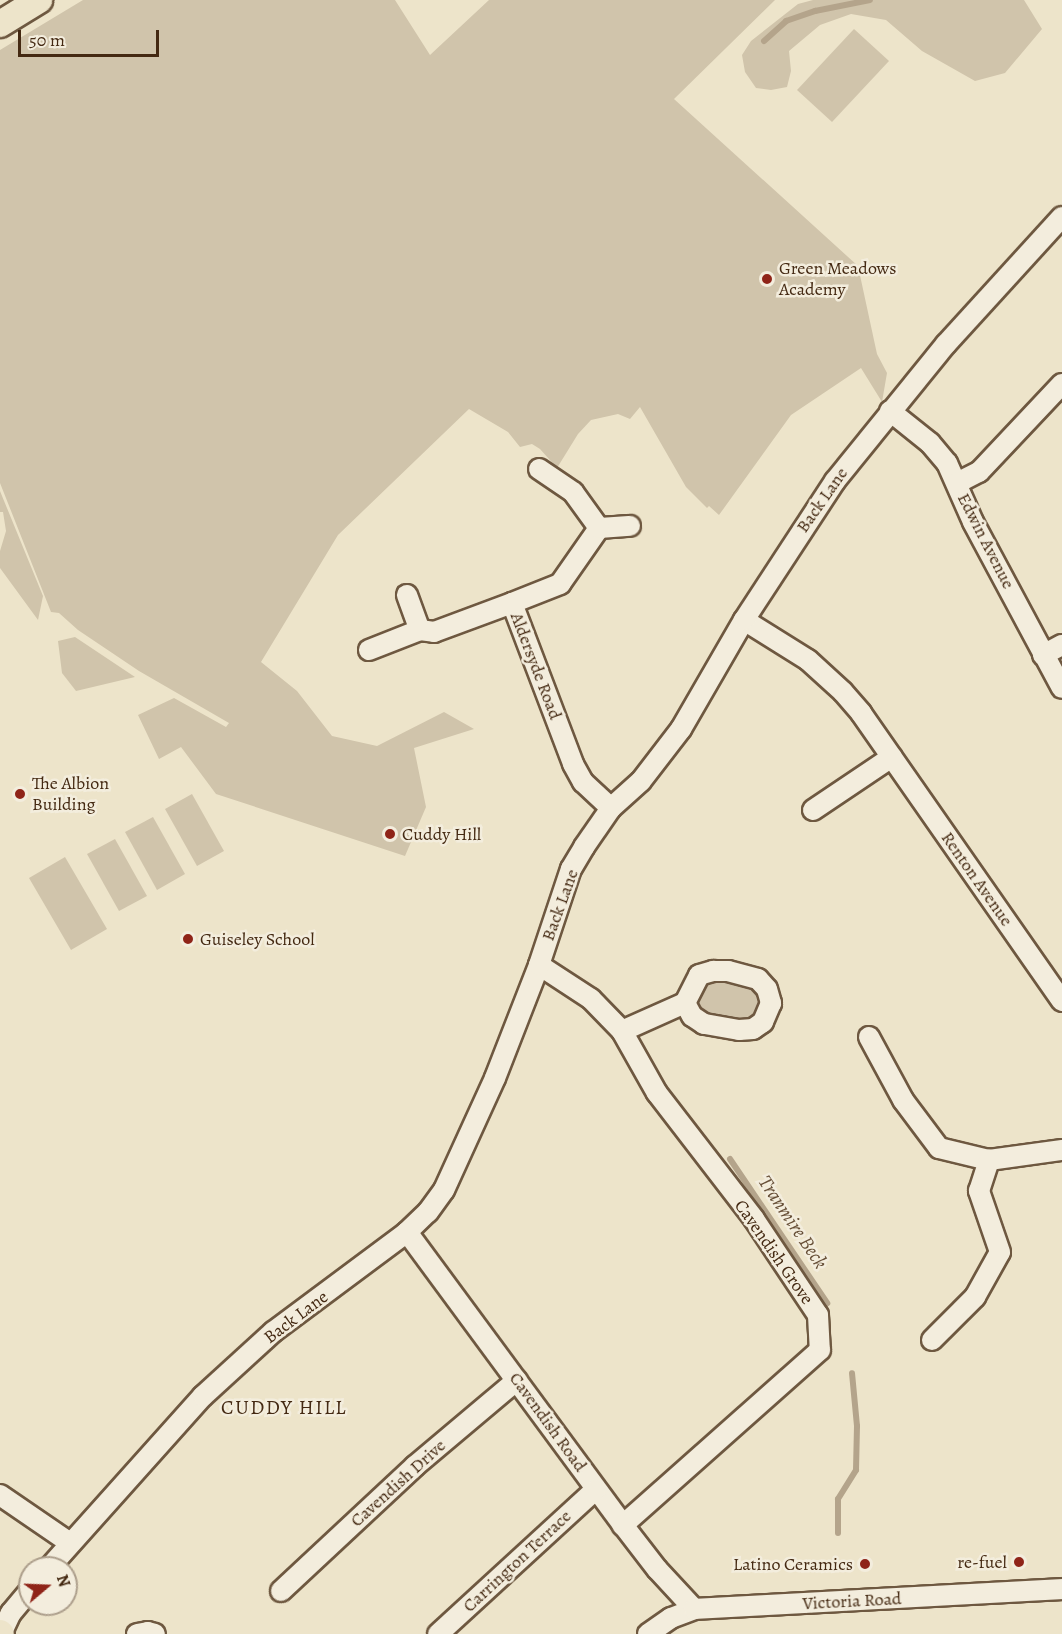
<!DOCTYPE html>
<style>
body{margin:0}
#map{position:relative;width:1062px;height:1634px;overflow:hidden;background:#ede4ca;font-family:Alegreya,serif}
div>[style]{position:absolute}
.green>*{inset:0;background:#d0c4ab}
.stream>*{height:6px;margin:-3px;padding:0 3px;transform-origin:3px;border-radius:3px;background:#b4a48b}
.roads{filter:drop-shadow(2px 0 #6e5840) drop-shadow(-2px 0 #6e5840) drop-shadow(0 2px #6e5840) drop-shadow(0 -2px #6e5840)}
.minor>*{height:20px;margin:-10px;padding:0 10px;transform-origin:10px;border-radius:10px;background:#f3eddd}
.major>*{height:26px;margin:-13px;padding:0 13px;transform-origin:13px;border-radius:13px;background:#ede4ca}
.dots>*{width:16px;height:16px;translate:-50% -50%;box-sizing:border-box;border:3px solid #f3eddd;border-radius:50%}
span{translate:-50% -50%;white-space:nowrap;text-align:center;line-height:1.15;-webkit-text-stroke:5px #f3eddd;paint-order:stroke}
.poi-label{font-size:18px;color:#442912}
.left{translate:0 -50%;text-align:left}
.right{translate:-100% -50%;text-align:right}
.street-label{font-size:18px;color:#442912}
.water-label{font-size:20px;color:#664e36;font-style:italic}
.neighbourhood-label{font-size:20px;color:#442912;letter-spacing:1.5px}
.north{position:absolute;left:18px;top:1556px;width:60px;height:60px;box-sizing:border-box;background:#f3eddd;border:2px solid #ad9f8c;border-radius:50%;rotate:71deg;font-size:16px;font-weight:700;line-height:24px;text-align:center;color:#442912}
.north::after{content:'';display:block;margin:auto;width:21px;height:27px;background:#8f2418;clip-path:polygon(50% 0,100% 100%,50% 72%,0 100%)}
.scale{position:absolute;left:18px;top:30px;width:141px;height:27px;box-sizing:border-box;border:3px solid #442912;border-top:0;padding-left:8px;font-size:18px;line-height:21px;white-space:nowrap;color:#442912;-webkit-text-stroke:4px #f3eddd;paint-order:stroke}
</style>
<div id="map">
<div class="green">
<i style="clip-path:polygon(83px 0,395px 0,430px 55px,489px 0,775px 0,674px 99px,858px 266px,877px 354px,887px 373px,882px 402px,861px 368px,791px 415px,719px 515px,709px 506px,707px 508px,686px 487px,640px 407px,630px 419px,618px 414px,591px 420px,578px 434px,557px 468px,540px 449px,532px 444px,520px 447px,508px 432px,469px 409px,338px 535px,261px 662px,297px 691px,332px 736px,377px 746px,444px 712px,474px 729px,414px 748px,426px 807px,405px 856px,216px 794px,181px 747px,159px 759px,138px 715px,174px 698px,226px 727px,229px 723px,139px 671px,78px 630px,59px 613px,51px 612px,0 483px,0 50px)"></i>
<i style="clip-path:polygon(813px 0,1024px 0,1042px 29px,1005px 73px,975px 81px,922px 51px,886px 20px,851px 14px,820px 25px,789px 51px,791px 71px,787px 87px,771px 90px,756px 88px,745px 72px,742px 55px,751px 41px,798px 4px)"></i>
<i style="clip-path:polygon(854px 29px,889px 61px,832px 122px,797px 90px)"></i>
<i style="clip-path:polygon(0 491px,43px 596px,38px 620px,0 568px,0 551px,6px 531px,3px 512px,0 512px)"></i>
<i style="clip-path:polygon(75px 637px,135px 677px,76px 691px,62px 673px,58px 641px)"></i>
<i style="clip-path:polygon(192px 794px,224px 851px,197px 866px,165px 809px)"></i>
<i style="clip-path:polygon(153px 817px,185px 874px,157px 890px,125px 832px)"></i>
<i style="clip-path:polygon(115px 839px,147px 896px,119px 911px,87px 854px)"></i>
<i style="clip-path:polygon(65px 857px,107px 929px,71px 950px,29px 878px)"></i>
<i style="clip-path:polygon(724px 980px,747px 984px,755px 989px,762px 1006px,752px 1018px,743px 1021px,711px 1019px,696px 1010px,695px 992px,711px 981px)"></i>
</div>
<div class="stream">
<i style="left:764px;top:41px;width:30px;rotate:-42deg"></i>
<i style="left:786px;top:21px;width:31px;rotate:-19deg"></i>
<i style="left:815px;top:11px;width:56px;rotate:-11.3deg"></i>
<i style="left:730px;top:1159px;width:174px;rotate:56deg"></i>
<i style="left:838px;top:1533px;width:34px;rotate:-90deg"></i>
<i style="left:838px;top:1499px;width:34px;rotate:-58deg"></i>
<i style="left:856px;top:1470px;width:44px;rotate:-88.7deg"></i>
<i style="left:857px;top:1426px;width:53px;rotate:-95.4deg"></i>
</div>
<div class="roads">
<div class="minor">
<i style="left:890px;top:411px;width:51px;rotate:38.7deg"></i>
<i style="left:930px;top:443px;width:26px;rotate:50deg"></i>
<i style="left:947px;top:463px;width:64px;rotate:66.2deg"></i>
<i style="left:973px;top:522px;width:188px;rotate:61.8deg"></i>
<i style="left:957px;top:483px;width:25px;rotate:-27deg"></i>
<i style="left:979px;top:472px;width:121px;rotate:-46.7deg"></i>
<i style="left:599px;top:528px;width:31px;rotate:-4deg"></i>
<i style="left:407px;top:595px;width:37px;rotate:70deg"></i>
<i style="left:512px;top:603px;width:52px;rotate:-21.6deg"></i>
<i style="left:560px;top:584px;width:68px;rotate:-55.1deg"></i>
<i style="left:599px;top:528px;width:44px;rotate:-125.8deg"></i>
<i style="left:573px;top:492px;width:41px;rotate:-145.9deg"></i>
<i style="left:744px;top:620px;width:75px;rotate:32deg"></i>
<i style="left:808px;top:660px;width:47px;rotate:42.4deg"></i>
<i style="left:843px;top:692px;width:28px;rotate:49deg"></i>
<i style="left:861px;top:713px;width:351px;rotate:55.1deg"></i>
<i style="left:369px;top:650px;width:55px;rotate:-21.4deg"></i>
<i style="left:420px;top:630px;width:14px;rotate:8deg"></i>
<i style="left:434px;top:632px;width:83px;rotate:-20.4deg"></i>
<i style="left:512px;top:603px;width:172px;rotate:69.2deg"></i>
<i style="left:573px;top:764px;width:21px;rotate:61deg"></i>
<i style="left:583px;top:782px;width:38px;rotate:43deg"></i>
<i style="left:1043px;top:655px;width:21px;rotate:-28deg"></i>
<i style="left:813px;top:810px;width:95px;rotate:-33.9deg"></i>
<i style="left:539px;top:965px;width:62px;rotate:33.2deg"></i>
<i style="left:591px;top:999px;width:45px;rotate:45.9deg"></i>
<i style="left:622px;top:1031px;width:71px;rotate:60.6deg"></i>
<i style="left:657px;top:1093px;width:159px;rotate:52.4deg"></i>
<i style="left:754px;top:1219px;width:115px;rotate:56.3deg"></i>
<i style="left:818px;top:1315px;width:35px;rotate:87deg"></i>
<i style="left:820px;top:1350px;width:264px;rotate:138.4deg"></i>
<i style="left:622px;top:1031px;width:69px;rotate:-24deg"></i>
<i style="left:685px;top:1003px;width:31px;rotate:-63deg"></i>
<i style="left:699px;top:975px;width:15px;rotate:-16deg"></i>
<i style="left:713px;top:971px;width:15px"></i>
<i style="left:728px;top:971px;width:31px;rotate:15deg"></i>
<i style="left:758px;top:979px;width:13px;rotate:48deg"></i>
<i style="left:767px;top:989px;width:15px;rotate:74deg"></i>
<i style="left:771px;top:1003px;width:21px;rotate:113deg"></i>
<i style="left:763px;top:1022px;width:12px;rotate:145deg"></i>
<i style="left:753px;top:1029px;width:14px;rotate:176deg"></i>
<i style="left:739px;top:1030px;width:36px;rotate:-170deg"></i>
<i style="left:704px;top:1024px;width:14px;rotate:-146deg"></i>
<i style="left:692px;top:1016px;width:15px;rotate:-118deg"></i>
<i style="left:869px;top:1037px;width:72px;rotate:61.6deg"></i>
<i style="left:903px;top:1100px;width:60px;rotate:53.1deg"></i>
<i style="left:939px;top:1148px;width:51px;rotate:13.5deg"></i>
<i style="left:989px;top:1160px;width:74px;rotate:-7.8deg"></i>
<i style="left:407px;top:1232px;width:364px;rotate:53.6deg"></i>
<i style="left:623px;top:1525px;width:56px;rotate:52.3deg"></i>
<i style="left:657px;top:1569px;width:54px;rotate:47.2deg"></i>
<i style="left:932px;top:1340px;width:61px;rotate:-45deg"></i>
<i style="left:975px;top:1297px;width:51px;rotate:-60.9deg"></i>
<i style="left:1000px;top:1252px;width:65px;rotate:-109deg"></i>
<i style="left:979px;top:1191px;width:33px;rotate:-72deg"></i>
<i style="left:0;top:1495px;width:85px;rotate:34.4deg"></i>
<i style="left:49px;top:1568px;width:231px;rotate:-48.2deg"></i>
<i style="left:203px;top:1396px;width:95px;rotate:-42.4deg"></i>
<i style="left:273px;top:1332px;width:167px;rotate:-36.7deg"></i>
<i style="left:407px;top:1232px;width:29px;rotate:-44deg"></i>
<i style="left:428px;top:1212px;width:27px;rotate:-54deg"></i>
<i style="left:444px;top:1190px;width:123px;rotate:-65.5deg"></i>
<i style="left:495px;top:1078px;width:121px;rotate:-68.7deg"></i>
<i style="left:539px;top:965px;width:101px;rotate:-71.6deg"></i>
<i style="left:571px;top:869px;width:26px;rotate:-59deg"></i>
<i style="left:584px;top:847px;width:47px;rotate:-55.3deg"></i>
<i style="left:611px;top:808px;width:40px;rotate:-42deg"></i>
<i style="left:641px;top:781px;width:66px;rotate:-52.4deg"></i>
<i style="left:681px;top:729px;width:126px;rotate:-60deg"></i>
<i style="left:744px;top:620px;width:166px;rotate:-56.8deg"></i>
<i style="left:835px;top:481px;width:176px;rotate:-51deg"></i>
<i style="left:946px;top:344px;width:172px;rotate:-47.6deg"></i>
<i style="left:281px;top:1591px;width:183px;rotate:-43deg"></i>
<i style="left:415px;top:1466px;width:133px;rotate:-40.1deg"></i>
<i style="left:1px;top:1634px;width:23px;rotate:-65deg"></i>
<i style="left:11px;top:1613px;width:30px;rotate:-50deg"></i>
<i style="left:137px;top:1634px;width:11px;rotate:-10deg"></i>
<i style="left:148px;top:1632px;width:7px;rotate:16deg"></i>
<i style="left:438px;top:1634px;width:214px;rotate:-42.5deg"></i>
<i style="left:648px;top:1634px;width:28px;rotate:-35deg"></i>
<i style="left:671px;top:1618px;width:25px;rotate:-21deg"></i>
<i style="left:694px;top:1609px;width:369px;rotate:-3.1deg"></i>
</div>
<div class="major">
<i style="left:0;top:24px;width:46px;rotate:-31.6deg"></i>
<i style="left:0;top:1633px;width:1px;rotate:45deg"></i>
</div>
</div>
<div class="dots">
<i style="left:767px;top:279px;background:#8f2418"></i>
<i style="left:20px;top:794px;background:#8f2418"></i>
<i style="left:390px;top:834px;background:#8f2418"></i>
<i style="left:188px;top:939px;background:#8f2418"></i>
<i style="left:1019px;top:1562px;background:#8f2418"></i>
<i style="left:865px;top:1564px;background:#8f2418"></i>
</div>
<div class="poi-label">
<span class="left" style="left:779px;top:279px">Green Meadows<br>Academy</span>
<span class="left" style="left:32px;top:794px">The Albion<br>Building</span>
<span class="left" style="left:402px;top:834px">Cuddy Hill</span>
<span class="left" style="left:200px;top:939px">Guiseley School</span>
<span class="right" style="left:1007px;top:1562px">re-fuel</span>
<span class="right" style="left:853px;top:1564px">Latino Ceramics</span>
</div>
<div class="street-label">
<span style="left:822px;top:500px;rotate:-55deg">Back Lane</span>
<span style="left:986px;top:541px;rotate:63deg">Edwin Avenue</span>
<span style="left:536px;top:666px;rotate:69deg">Aldersyde Road</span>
<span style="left:977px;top:879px;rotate:55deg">Renton Avenue</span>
<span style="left:560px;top:905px;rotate:-70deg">Back Lane</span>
<span style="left:774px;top:1252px;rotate:55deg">Cavendish Grove</span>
<span style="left:296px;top:1317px;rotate:-37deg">Back Lane</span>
<span style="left:548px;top:1422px;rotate:54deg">Cavendish Road</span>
<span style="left:398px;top:1483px;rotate:-42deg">Cavendish Drive</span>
<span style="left:517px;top:1561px;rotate:-43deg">Carrington Terrace</span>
<span style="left:852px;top:1601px;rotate:-3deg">Victoria Road</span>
</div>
<div class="water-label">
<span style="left:793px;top:1222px;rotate:56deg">Tranmire Beck</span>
</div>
<div class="neighbourhood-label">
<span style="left:284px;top:1407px">CUDDY HILL</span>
</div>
<div class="north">N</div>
<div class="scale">50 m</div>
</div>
